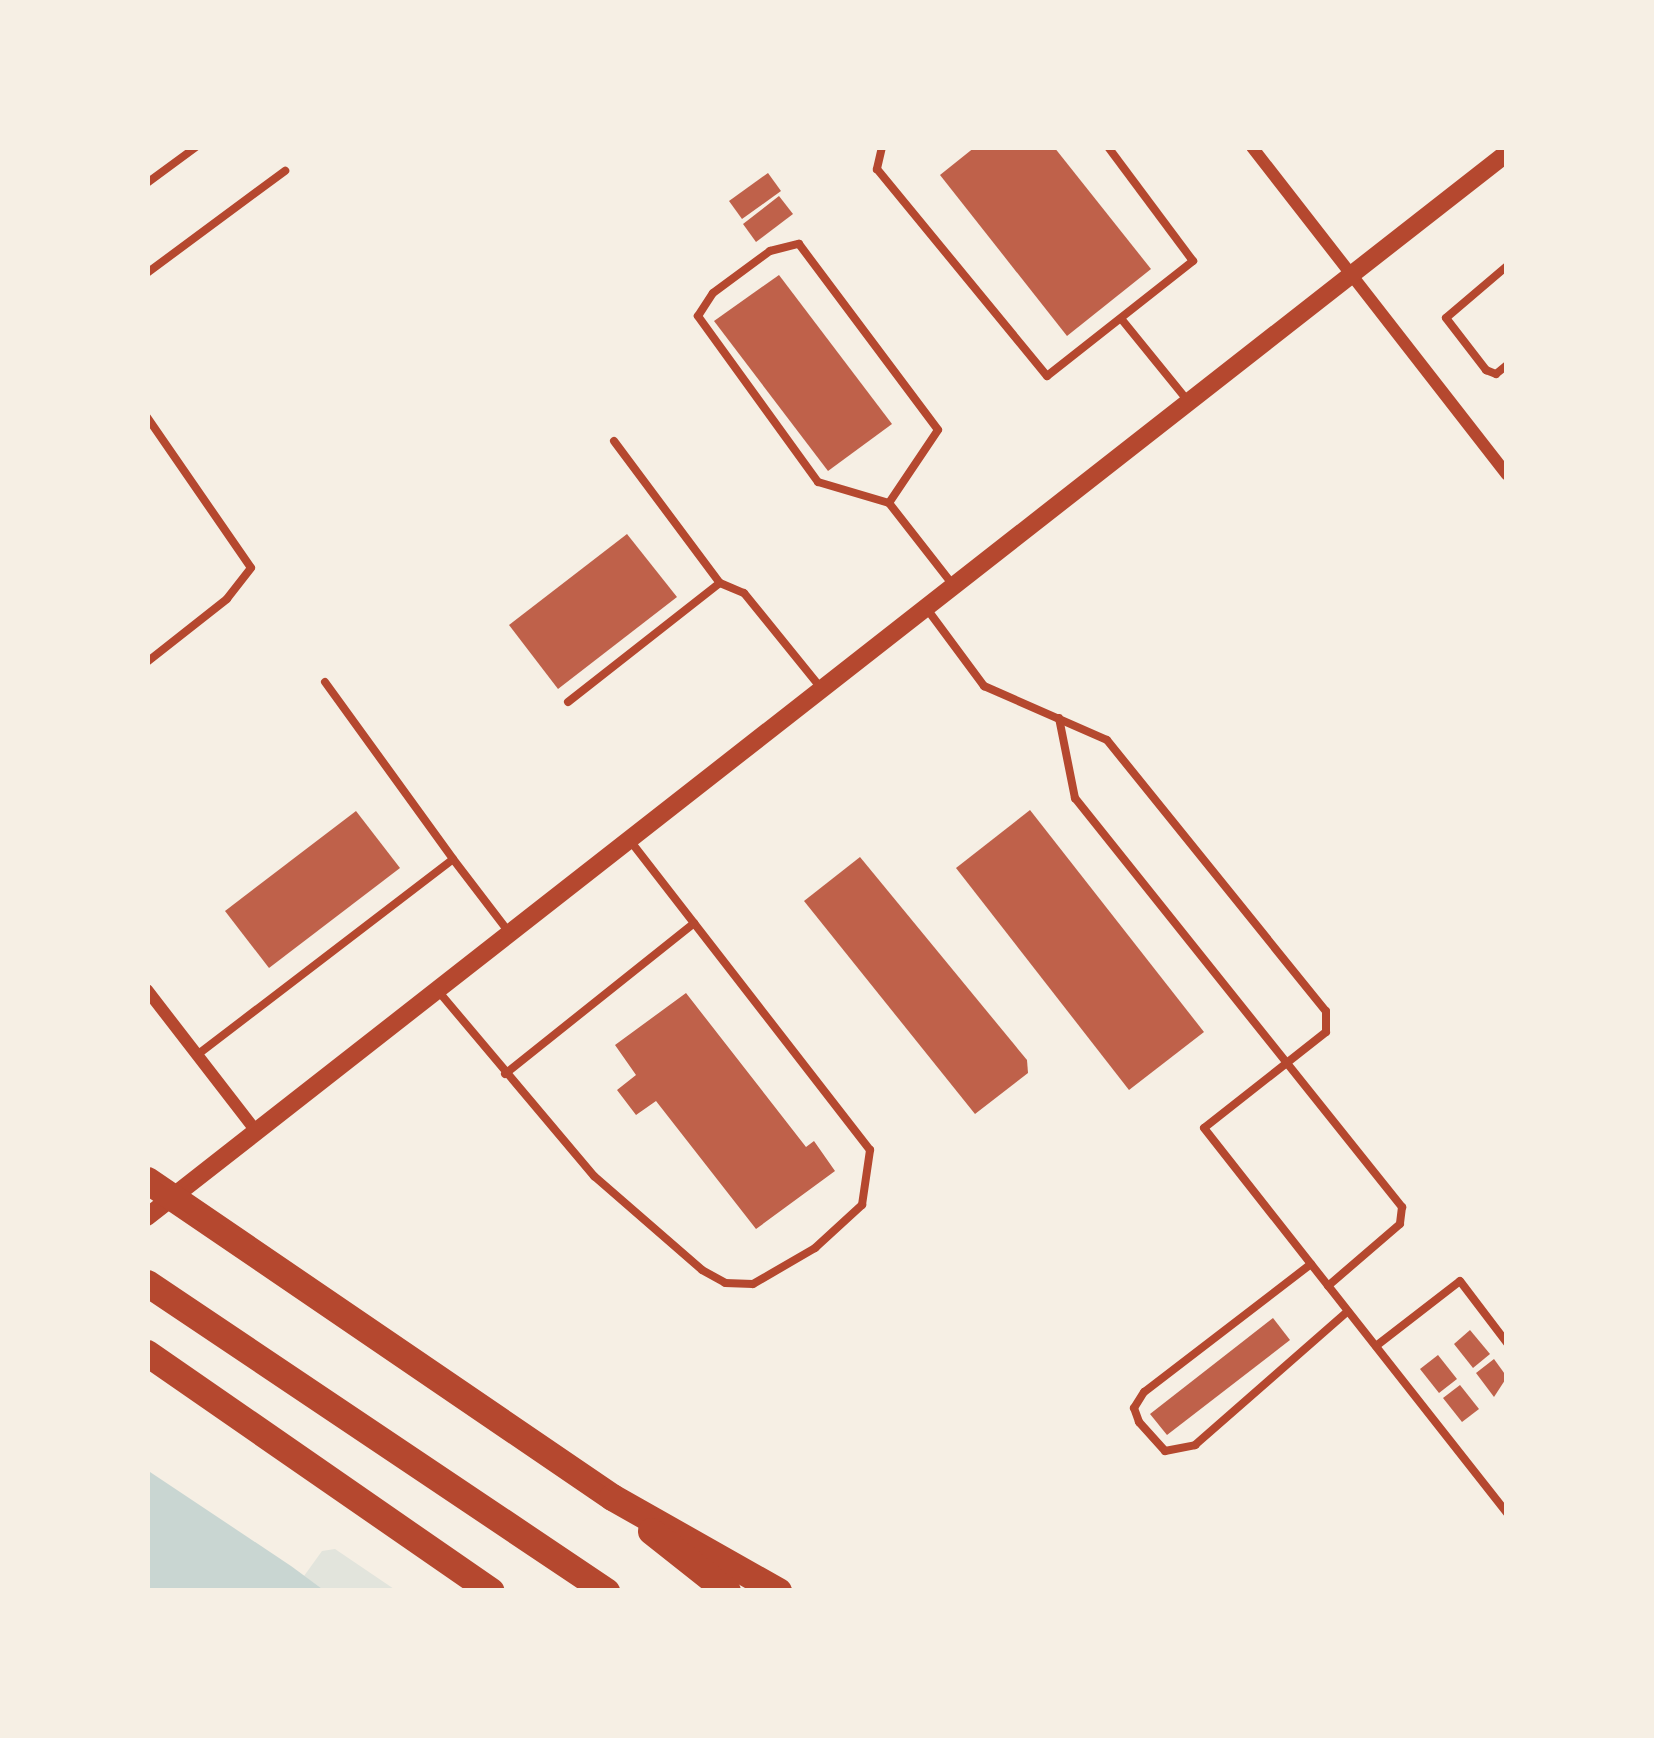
<!DOCTYPE html>
<style>
body{margin:0}
#map{position:relative;width:1654px;height:1738px;overflow:hidden;background:#f6efe4;font-family:Commissioner,sans-serif}
div>[style]{position:absolute}
.green>*{inset:0;background:#e2e4dc}
.water>*{inset:0;background:#c9d6d2}
.building>*{inset:0;background:#bf614a}
.service>*{height:8px;margin:-4px;padding:0 4px;transform-origin:4px;border-radius:4px;background:#b5482f}
.minor>*{height:12px;margin:-6px;padding:0 6px;transform-origin:6px;border-radius:6px;background:#b5482f}
.tertiary>*{height:18px;margin:-9px;padding:0 9px;transform-origin:9px;border-radius:9px;background:#b5482f}
.motorway>*{height:27px;margin:-13.5px;padding:0 13.5px;transform-origin:13.5px;border-radius:13.5px;background:#b5482f}
span{translate:-50% -50%;white-space:nowrap;text-align:center;line-height:1.15;-webkit-text-stroke:9px #f6efe4;paint-order:stroke}
.frame{position:absolute;inset:0;border:150px solid #f6efe4;pointer-events:none}
</style>
<div id="map">
<div class="green">
<i style="clip-path:polygon(335px 1549px,397px 1591px,325px 1591px,304px 1576px,322px 1551px)"></i>
</div>
<div class="water">
<i style="clip-path:polygon(147px 1470px,291px 1566px,325px 1591px,147px 1591px)"></i>
</div>
<div class="building">
<i style="clip-path:polygon(975px 147px,1054px 147px,1151px 269px,1067px 336px,940px 175px)"></i>
<i style="clip-path:polygon(768px 173px,781px 191px,742px 219px,729px 201px)"></i>
<i style="clip-path:polygon(779px 196px,793px 214px,756px 242px,743px 224px)"></i>
<i style="clip-path:polygon(779px 275px,892px 424px,828px 471px,714px 321px)"></i>
<i style="clip-path:polygon(627px 534px,677px 597px,558px 689px,509px 625px)"></i>
<i style="clip-path:polygon(1030px 810px,1204px 1032px,1129px 1090px,956px 868px)"></i>
<i style="clip-path:polygon(356px 811px,400px 868px,269px 968px,225px 911px)"></i>
<i style="clip-path:polygon(860px 857px,1027px 1060px,1028px 1073px,975px 1114px,804px 901px)"></i>
<i style="clip-path:polygon(686px 993px,806px 1147px,814px 1141px,835px 1171px,756px 1229px,656px 1101px,636px 1115px,617px 1090px,636px 1075px,615px 1045px)"></i>
<i style="clip-path:polygon(1273px 1318px,1290px 1340px,1167px 1435px,1150px 1414px)"></i>
<i style="clip-path:polygon(1470px 1330px,1490px 1354px,1473px 1368px,1454px 1344px)"></i>
<i style="clip-path:polygon(1438px 1355px,1457px 1379px,1439px 1393px,1420px 1369px)"></i>
<i style="clip-path:polygon(1494px 1359px,1507px 1377px,1494px 1397px,1476px 1373px)"></i>
<i style="clip-path:polygon(1460px 1385px,1479px 1409px,1462px 1422px,1443px 1398px)"></i>
</div>
<div class="service">
<i style="left:882px;top:147px;width:23px;rotate:103deg"></i>
<i style="left:877px;top:169px;width:268px;rotate:50.6deg"></i>
<i style="left:1047px;top:376px;width:186px;rotate:-38.2deg"></i>
<i style="left:1193px;top:261px;width:142px;rotate:-126.7deg"></i>
<i style="left:147px;top:183px;width:61px;rotate:-36.3deg"></i>
<i style="left:799px;top:244px;width:232px;rotate:53.2deg"></i>
<i style="left:938px;top:430px;width:88px;rotate:123.9deg"></i>
<i style="left:889px;top:503px;width:74px;rotate:-163.5deg"></i>
<i style="left:818px;top:482px;width:205px;rotate:-125.9deg"></i>
<i style="left:698px;top:316px;width:27px;rotate:-57deg"></i>
<i style="left:713px;top:293px;width:71px;rotate:-36.4deg"></i>
<i style="left:770px;top:251px;width:30px;rotate:-14deg"></i>
<i style="left:1507px;top:266px;width:80px;rotate:139.6deg"></i>
<i style="left:1446px;top:318px;width:66px;rotate:52.4deg"></i>
<i style="left:1486px;top:370px;width:11px;rotate:22deg"></i>
<i style="left:1496px;top:374px;width:14px;rotate:-39deg"></i>
<i style="left:147px;top:273px;width:172px;rotate:-36.5deg"></i>
<i style="left:1123px;top:321px;width:103px;rotate:50.9deg"></i>
<i style="left:147px;top:417px;width:183px;rotate:55.4deg"></i>
<i style="left:251px;top:568px;width:39px;rotate:128deg"></i>
<i style="left:227px;top:599px;width:102px;rotate:141.8deg"></i>
<i style="left:614px;top:441px;width:177px;rotate:53.3deg"></i>
<i style="left:889px;top:503px;width:104px;rotate:52deg"></i>
<i style="left:927px;top:609px;width:96px;rotate:53.5deg"></i>
<i style="left:984px;top:686px;width:134px;rotate:23.7deg"></i>
<i style="left:1107px;top:740px;width:348px;rotate:51.1deg"></i>
<i style="left:1326px;top:1011px;width:21px;rotate:90deg"></i>
<i style="left:1326px;top:1032px;width:155px;rotate:141.8deg"></i>
<i style="left:1204px;top:1128px;width:490px;rotate:51.8deg"></i>
<i style="left:325px;top:682px;width:218px;rotate:54.1deg"></i>
<i style="left:568px;top:702px;width:193px;rotate:-38.1deg"></i>
<i style="left:720px;top:583px;width:26px;rotate:23deg"></i>
<i style="left:744px;top:593px;width:122px;rotate:51deg"></i>
<i style="left:1059px;top:718px;width:82px;rotate:78.7deg"></i>
<i style="left:1075px;top:798px;width:524px;rotate:51.36deg"></i>
<i style="left:1402px;top:1207px;width:17px;rotate:97deg"></i>
<i style="left:1400px;top:1224px;width:95px;rotate:139.3deg"></i>
<i style="left:439px;top:992px;width:241px;rotate:49.9deg"></i>
<i style="left:594px;top:1176px;width:143px;rotate:41deg"></i>
<i style="left:702px;top:1270px;width:26px;rotate:29deg"></i>
<i style="left:725px;top:1283px;width:28px;rotate:2deg"></i>
<i style="left:753px;top:1284px;width:72px;rotate:-30.1deg"></i>
<i style="left:815px;top:1248px;width:64px;rotate:-42.5deg"></i>
<i style="left:862px;top:1205px;width:56px;rotate:-81.7deg"></i>
<i style="left:870px;top:1150px;width:391px;rotate:-127.8deg"></i>
<i style="left:197px;top:1055px;width:322px;rotate:-37.4deg"></i>
<i style="left:453px;top:859px;width:91px;rotate:52.6deg"></i>
<i style="left:505px;top:1074px;width:242px;rotate:-38.6deg"></i>
<i style="left:1311px;top:1264px;width:210px;rotate:142.5deg"></i>
<i style="left:1144px;top:1392px;width:19px;rotate:122deg"></i>
<i style="left:1134px;top:1408px;width:15px;rotate:70deg"></i>
<i style="left:1139px;top:1422px;width:39px;rotate:48deg"></i>
<i style="left:1165px;top:1451px;width:31px;rotate:-11deg"></i>
<i style="left:1195px;top:1445px;width:203px;rotate:-41.2deg"></i>
<i style="left:1376px;top:1346px;width:106px;rotate:-37.7deg"></i>
<i style="left:1460px;top:1281px;width:78px;rotate:52.8deg"></i>
</div>
<div class="minor">
<i style="left:1252px;top:147px;width:415px;rotate:52.1deg"></i>
<i style="left:147px;top:990px;width:178px;rotate:52.3deg"></i>
</div>
<div class="tertiary">
<i style="left:147px;top:1217px;width:1727px;rotate:-38.04deg"></i>
</div>
<div class="motorway">
<i style="left:147px;top:1180px;width:563px;rotate:34.28deg"></i>
<i style="left:612px;top:1497px;width:191px;rotate:29.5deg"></i>
<i style="left:147px;top:1283px;width:553px;rotate:33.86deg"></i>
<i style="left:147px;top:1353px;width:418px;rotate:34.7deg"></i>
<i style="left:651px;top:1531px;width:97px;rotate:38.3deg"></i>
</div>
<div class="frame"></div>
</div>
